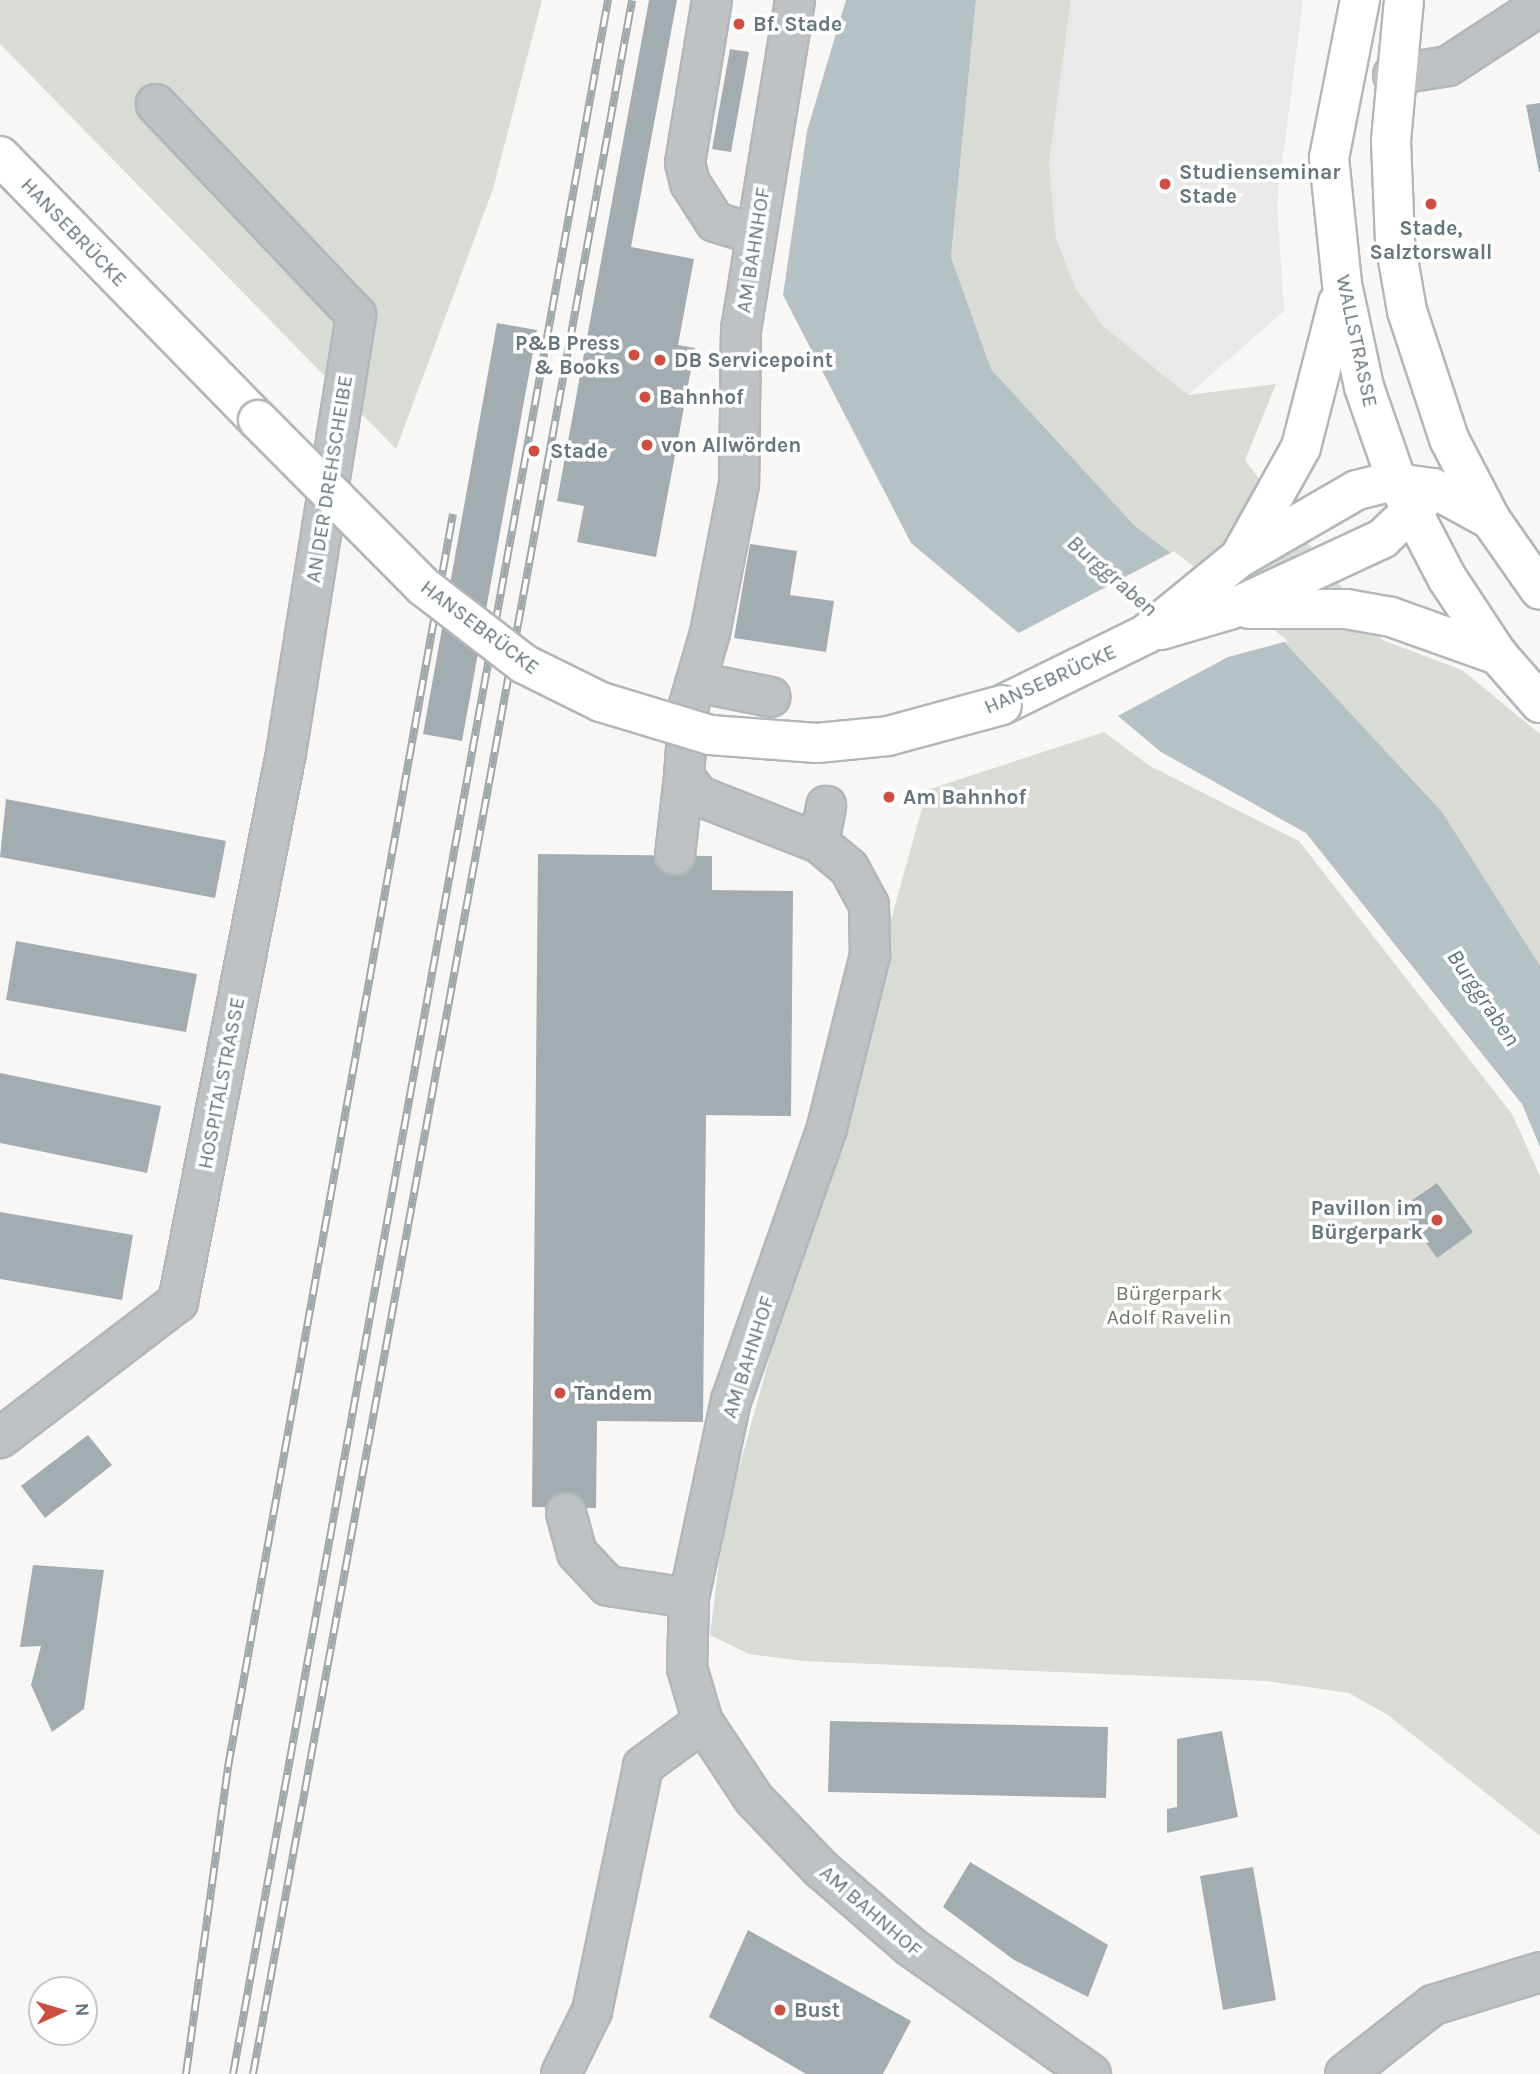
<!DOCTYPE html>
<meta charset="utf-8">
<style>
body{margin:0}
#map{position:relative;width:1540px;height:2074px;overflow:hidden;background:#f8f7f5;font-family:Karla,sans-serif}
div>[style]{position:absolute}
.built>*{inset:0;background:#e8e9e8}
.green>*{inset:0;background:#d8dcd5}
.water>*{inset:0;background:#b5c1c4}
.pier>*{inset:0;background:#f8f7f5}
.building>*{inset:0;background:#a3acb0}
.roads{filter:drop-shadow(2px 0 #b2b7b9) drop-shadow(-2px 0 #b2b7b9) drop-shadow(0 2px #b2b7b9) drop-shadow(0 -2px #b2b7b9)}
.minor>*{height:38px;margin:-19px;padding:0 19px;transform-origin:19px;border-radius:19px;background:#bec2c4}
.major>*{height:38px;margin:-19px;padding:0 19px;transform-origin:19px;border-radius:19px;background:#fff}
.rail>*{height:8px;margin-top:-4px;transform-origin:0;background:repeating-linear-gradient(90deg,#fff 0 16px,#a0a7aa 0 32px);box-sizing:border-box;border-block:2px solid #a0a7aa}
.bridges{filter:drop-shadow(2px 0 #b2b7b9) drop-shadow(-2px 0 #b2b7b9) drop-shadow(0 2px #b2b7b9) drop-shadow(0 -2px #b2b7b9)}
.major-bridge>*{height:38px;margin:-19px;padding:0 19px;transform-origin:19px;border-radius:19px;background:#fff}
.dots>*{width:19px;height:19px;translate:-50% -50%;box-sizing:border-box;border:4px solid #fff;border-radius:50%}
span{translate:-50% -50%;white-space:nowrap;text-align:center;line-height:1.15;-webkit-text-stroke:7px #fff;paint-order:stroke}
.poi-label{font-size:21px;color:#66767c;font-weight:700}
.left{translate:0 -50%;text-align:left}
.right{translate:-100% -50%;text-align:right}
.street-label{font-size:21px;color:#66767c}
.park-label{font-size:21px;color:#6f7a69}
.water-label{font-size:23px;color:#617477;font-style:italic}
.north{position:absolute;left:28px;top:1976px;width:70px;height:70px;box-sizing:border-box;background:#fff;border:2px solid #c2c8cb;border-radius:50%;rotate:86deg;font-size:19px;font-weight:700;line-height:28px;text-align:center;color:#66767c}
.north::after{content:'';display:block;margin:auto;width:24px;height:32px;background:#cc4f41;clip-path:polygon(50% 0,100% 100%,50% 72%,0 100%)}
</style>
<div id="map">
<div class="built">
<i style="clip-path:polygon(1071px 0,1303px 0,1277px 203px,1284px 311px,1188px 395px,1103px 326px,1075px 287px,1056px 238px,1049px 164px)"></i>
</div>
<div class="green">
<i style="clip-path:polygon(0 0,542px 0,493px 189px,396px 449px,0 44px)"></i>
<i style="clip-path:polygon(976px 0,1071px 0,1049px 164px,1056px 238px,1075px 287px,1103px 326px,1188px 395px,1276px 384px,1245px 460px,1382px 640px,1462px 670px,1540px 734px,1540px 966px,1273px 630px,1135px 526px,991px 369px,951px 257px)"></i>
<i style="clip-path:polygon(1104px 732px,1150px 766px,1299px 841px,1512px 1114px,1540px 1176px,1540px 1836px,1388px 1715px,1349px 1693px,1267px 1681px,803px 1661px,749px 1654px,710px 1635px,724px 1522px,927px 790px)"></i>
</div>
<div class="water">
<i style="clip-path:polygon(846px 0,976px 0,951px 257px,991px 369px,1135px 526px,1273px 630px,1442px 812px,1540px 966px,1540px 1147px,1522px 1104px,1306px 833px,1161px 752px,911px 543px,783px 295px,807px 131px)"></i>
</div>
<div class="pier">
<i style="clip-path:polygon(1174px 551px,1288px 641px,1228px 657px,1114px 718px,1015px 635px)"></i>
</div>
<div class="building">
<i style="clip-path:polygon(649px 0,677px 0,631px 247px,694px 259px,678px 345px,695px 348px,656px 557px,577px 542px,584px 506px,557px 501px)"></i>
<i style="clip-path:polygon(730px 49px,749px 52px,731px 152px,712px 149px)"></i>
<i style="clip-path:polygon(1540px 103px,1540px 172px,1539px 172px,1526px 105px)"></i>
<i style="clip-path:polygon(497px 323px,537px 330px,462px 741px,423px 734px)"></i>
<i style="clip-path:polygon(750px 544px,797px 551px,790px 595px,834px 601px,826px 652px,734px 638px)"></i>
<i style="clip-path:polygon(6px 799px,226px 841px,215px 898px,0 857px)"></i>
<i style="clip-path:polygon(538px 854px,712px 856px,712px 890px,793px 891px,791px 1116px,706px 1115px,703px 1422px,597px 1421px,596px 1508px,532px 1507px)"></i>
<i style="clip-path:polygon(16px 941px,197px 974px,186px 1032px,6px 1000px)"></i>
<i style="clip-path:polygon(0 1073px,161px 1106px,147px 1173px,0 1143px)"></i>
<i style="clip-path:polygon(1437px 1183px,1473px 1232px,1437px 1258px,1401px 1208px)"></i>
<i style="clip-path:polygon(0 1212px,133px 1235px,122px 1300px,0 1279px)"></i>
<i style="clip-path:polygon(88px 1435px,112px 1465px,45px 1518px,21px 1486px)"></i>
<i style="clip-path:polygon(33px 1565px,104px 1570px,84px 1709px,52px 1732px,31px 1685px,41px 1646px,20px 1647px)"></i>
<i style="clip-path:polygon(830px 1721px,1108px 1727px,1106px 1798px,828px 1792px)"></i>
<i style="clip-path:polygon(1222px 1731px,1238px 1817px,1167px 1833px,1167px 1809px,1177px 1807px,1177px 1739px)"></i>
<i style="clip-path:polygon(970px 1862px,1108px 1945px,1088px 1997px,1014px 1960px,943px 1907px)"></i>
<i style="clip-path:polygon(1253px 1867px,1276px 2000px,1223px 2010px,1200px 1876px)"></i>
<i style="clip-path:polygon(748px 1930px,911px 2021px,883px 2074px,806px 2074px,709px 2017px)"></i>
</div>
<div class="roads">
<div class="minor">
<i style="left:712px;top:0;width:165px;rotate:99.4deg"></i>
<i style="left:685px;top:163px;width:21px;rotate:76deg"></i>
<i style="left:690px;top:183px;width:46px;rotate:57.3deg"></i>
<i style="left:715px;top:222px;width:41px;rotate:17.1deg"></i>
<i style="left:795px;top:0;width:332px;rotate:99.3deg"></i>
<i style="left:741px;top:328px;width:156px;rotate:90.7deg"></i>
<i style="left:739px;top:484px;width:152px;rotate:101deg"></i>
<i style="left:710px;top:633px;width:75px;rotate:106.3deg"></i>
<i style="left:689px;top:705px;width:72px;rotate:94deg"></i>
<i style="left:684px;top:777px;width:24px;rotate:52deg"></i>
<i style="left:699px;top:796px;width:129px;rotate:21.4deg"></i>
<i style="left:819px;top:843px;width:39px;rotate:40deg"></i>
<i style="left:849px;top:868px;width:42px;rotate:61.6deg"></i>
<i style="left:869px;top:905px;width:50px;rotate:88.9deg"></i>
<i style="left:870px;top:955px;width:178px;rotate:104deg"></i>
<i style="left:827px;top:1128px;width:288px;rotate:109.4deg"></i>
<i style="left:731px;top:1400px;width:202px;rotate:102deg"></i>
<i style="left:689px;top:1598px;width:70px;rotate:91.6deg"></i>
<i style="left:687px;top:1668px;width:56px;rotate:73.5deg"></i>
<i style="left:703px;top:1722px;width:92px;rotate:56.5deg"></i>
<i style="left:754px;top:1799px;width:97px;rotate:46.3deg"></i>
<i style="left:821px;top:1869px;width:119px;rotate:40.9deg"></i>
<i style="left:911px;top:1947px;width:220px;rotate:35.2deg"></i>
<i style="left:1393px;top:75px;width:56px;rotate:-9.3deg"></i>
<i style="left:1448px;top:66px;width:110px;rotate:-33.1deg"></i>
<i style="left:696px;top:682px;width:76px;rotate:11.3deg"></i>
<i style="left:819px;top:843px;width:38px;rotate:-79deg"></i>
<i style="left:675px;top:855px;width:79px;rotate:-83.4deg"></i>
<i style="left:0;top:1438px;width:224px;rotate:-37.4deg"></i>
<i style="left:178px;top:1302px;width:560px;rotate:-78.87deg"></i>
<i style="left:286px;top:753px;width:444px;rotate:-80.9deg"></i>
<i style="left:356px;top:315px;width:291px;rotate:-133.5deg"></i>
<i style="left:566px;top:1513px;width:41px;rotate:74.6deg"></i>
<i style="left:577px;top:1553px;width:45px;rotate:46.8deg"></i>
<i style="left:608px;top:1586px;width:82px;rotate:8.4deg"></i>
<i style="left:561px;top:2074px;width:70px;rotate:-63.8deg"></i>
<i style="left:592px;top:2011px;width:250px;rotate:-78.2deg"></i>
<i style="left:643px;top:1766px;width:74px;rotate:-36.3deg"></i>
<i style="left:1345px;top:2074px;width:112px;rotate:-38.1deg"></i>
<i style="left:1433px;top:2005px;width:112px;rotate:-17.1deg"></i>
</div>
<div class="major">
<i style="left:1360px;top:0;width:161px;rotate:101.1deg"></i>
<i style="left:1329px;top:158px;width:127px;rotate:84.1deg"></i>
<i style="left:1342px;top:284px;width:105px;rotate:77.9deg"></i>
<i style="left:1364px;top:387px;width:101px;rotate:70.8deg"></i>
<i style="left:1397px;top:482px;width:108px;rotate:62.5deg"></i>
<i style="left:1447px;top:578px;width:92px;rotate:56.5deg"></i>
<i style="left:1498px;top:655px;width:64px;rotate:48.8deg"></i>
<i style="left:1404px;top:0;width:142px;rotate:95.3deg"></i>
<i style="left:1391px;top:141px;width:101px;rotate:87.7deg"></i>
<i style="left:1395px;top:242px;width:70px;rotate:80.1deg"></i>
<i style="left:1407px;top:311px;width:135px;rotate:71.8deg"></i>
<i style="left:1449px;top:439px;width:91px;rotate:62.6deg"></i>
<i style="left:1491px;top:520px;width:85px;rotate:55deg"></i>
<i style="left:0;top:156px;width:369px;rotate:45.7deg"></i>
<i style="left:1241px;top:555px;width:124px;rotate:-60.9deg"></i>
<i style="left:1301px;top:447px;width:149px;rotate:-75.6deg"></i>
<i style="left:1249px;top:609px;width:97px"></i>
<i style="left:1346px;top:609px;width:46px;rotate:10.1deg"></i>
<i style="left:1391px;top:617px;width:114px;rotate:19.6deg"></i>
<i style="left:1161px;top:630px;width:71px;rotate:-16.4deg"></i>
<i style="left:1229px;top:610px;width:169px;rotate:-24.9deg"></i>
<i style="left:1382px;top:539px;width:64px;rotate:-43.7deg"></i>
<i style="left:1002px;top:705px;width:161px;rotate:-26.2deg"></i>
<i style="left:1146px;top:634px;width:120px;rotate:-39.3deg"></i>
<i style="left:1239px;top:558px;width:136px;rotate:-30deg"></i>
<i style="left:1357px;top:490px;width:33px;rotate:-14deg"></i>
<i style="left:1389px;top:482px;width:44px;rotate:7.8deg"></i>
<i style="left:1433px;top:488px;width:66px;rotate:28.9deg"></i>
</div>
</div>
<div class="rail">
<i style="left:186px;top:2074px;width:310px;rotate:-82.2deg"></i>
<i style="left:228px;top:1767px;width:1273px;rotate:-79.82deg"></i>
<i style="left:233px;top:2074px;width:2108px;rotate:-79.75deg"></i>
<i style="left:253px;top:2074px;width:2108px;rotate:-79.64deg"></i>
</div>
<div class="bridges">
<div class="major-bridge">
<i style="left:258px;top:420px;width:235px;rotate:45.2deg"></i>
<i style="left:424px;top:587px;width:126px;rotate:37.6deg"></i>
<i style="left:524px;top:664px;width:86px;rotate:26.3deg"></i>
<i style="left:601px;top:702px;width:114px;rotate:16.8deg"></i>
<i style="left:710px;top:735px;width:107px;rotate:4.3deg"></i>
<i style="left:817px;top:743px;width:71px;rotate:-5.6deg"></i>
<i style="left:888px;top:736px;width:118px;rotate:-15.2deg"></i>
</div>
</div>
<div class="dots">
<i style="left:739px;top:24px;background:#cc4f41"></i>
<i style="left:1165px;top:184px;background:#cc4f41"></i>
<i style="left:1431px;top:204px;background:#cc4f41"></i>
<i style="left:634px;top:355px;background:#cc4f41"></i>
<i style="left:660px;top:360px;background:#cc4f41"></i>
<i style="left:645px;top:397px;background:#cc4f41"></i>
<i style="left:647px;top:445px;background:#cc4f41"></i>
<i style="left:534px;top:451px;background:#cc4f41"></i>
<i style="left:889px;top:797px;background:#cc4f41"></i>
<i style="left:1437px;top:1220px;background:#cc4f41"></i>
<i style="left:560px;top:1393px;background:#cc4f41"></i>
<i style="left:780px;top:2010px;background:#cc4f41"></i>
</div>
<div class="poi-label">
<span class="left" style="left:753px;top:24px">Bf. Stade</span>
<span class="left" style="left:1179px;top:184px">Studienseminar<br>Stade</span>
<span style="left:1431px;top:240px">Stade,<br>Salztorswall</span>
<span class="right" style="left:620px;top:355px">P&amp;B Press<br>&amp; Books</span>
<span class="left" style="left:674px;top:360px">DB Servicepoint</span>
<span class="left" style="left:659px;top:397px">Bahnhof</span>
<span class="left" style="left:661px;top:445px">von Allwörden</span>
<span class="left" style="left:550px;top:451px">Stade</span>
<span class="left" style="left:903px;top:797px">Am Bahnhof</span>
<span class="right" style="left:1423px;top:1220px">Pavillon im<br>Bürgerpark</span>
<span class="left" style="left:574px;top:1393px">Tandem</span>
<span class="left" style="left:794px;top:2010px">Bust</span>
</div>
<div class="street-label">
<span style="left:74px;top:232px;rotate:46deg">HANSEBRÜCKE</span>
<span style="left:753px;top:250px;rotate:-81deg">AM BAHNHOF</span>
<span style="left:1357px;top:341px;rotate:78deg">WALLSTRASSE</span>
<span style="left:329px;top:479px;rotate:-81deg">AN DER DREHSCHEIBE</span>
<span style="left:480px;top:627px;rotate:37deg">HANSEBRÜCKE</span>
<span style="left:1050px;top:679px;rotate:-24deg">HANSEBRÜCKE</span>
<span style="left:221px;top:1083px;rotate:-79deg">HOSPITALSTRASSE</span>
<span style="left:748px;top:1357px;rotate:-72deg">AM BAHNHOF</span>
<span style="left:871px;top:1911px;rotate:41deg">AM BAHNHOF</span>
</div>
<div class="park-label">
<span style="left:1169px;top:1305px">Bürgerpark<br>Adolf Ravelin</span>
</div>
<div class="water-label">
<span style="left:1112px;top:576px;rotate:41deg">Burggraben</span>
<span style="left:1483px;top:998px;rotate:56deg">Burggraben</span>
</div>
<div class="north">N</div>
</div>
